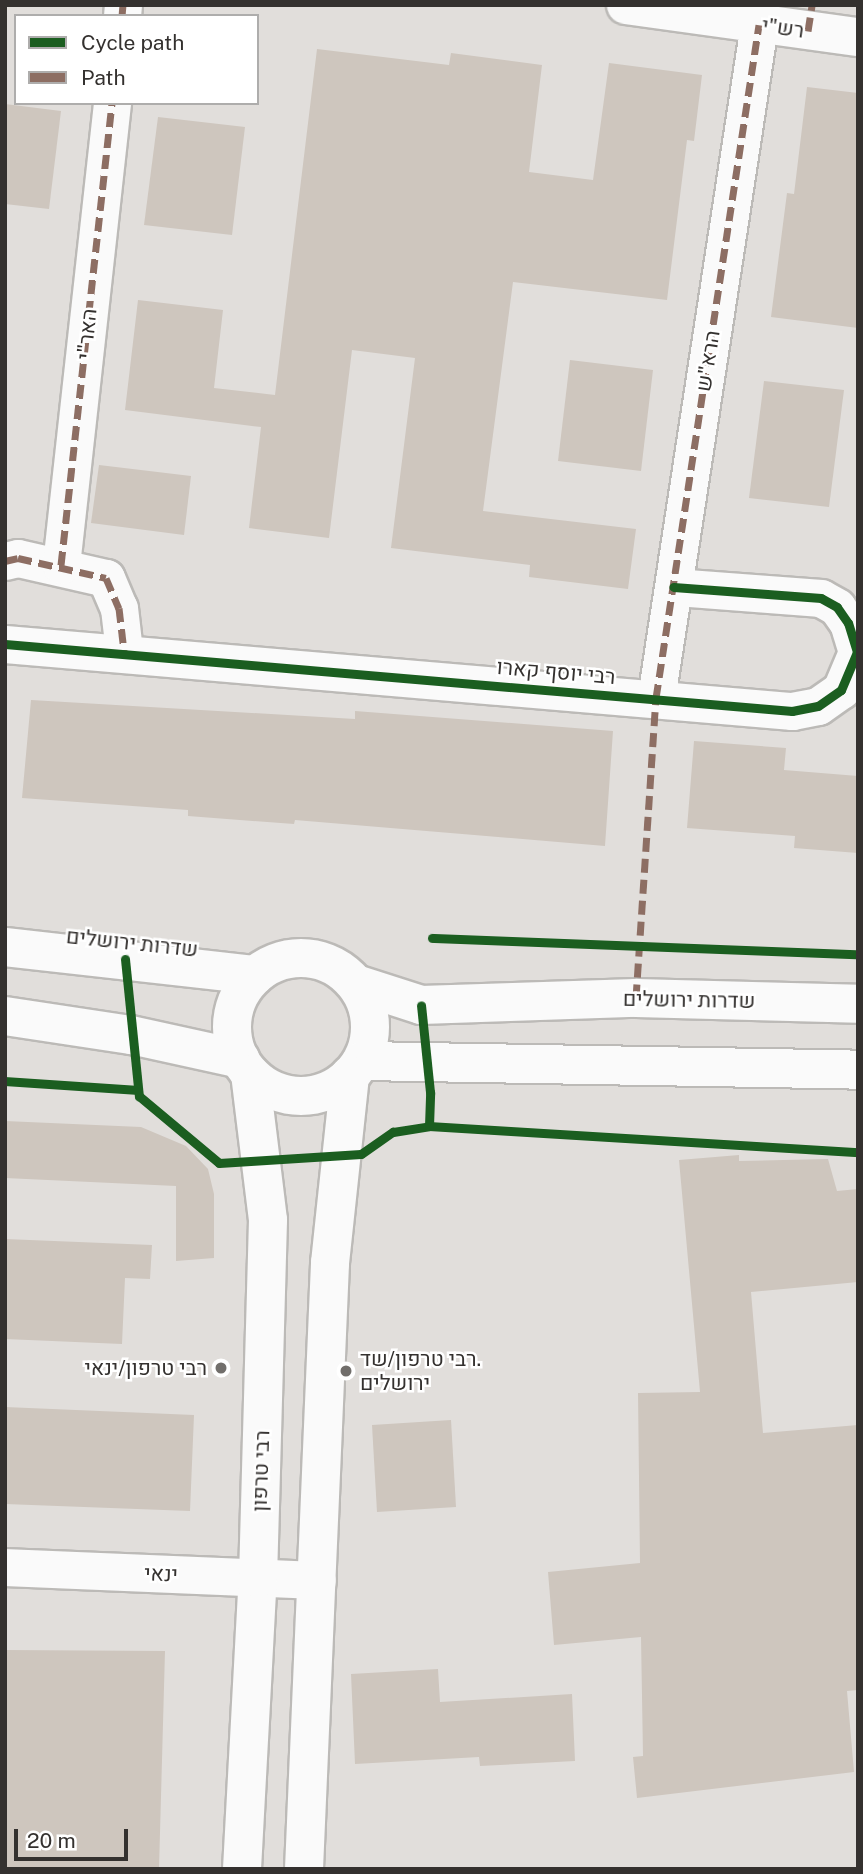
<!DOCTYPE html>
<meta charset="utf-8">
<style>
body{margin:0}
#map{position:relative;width:863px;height:1874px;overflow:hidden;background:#e1dedb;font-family:"Public Sans",Heebo,sans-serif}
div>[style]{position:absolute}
.building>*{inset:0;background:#cec6be}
.roads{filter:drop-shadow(2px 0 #bcbab7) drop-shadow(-2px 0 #bcbab7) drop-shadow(0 2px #bcbab7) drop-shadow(0 -2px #bcbab7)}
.street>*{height:37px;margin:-18.5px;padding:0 18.5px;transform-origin:18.5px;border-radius:18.5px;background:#fafafa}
.secondary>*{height:38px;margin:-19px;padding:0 19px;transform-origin:19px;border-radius:19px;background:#fafafa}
.secondary>.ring{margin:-19px;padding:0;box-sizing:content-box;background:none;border:38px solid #fafafa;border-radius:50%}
.quiet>*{height:7px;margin-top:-3.5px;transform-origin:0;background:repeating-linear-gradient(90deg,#8d6e63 0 14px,transparent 0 21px)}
.cycleway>*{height:9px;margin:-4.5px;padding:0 4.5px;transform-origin:4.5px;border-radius:4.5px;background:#1b5e20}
.dots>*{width:19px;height:19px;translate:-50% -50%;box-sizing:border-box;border:4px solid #fff;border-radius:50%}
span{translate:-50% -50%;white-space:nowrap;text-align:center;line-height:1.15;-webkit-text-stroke:5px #fff;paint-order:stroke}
.street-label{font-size:21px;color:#34312f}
.poi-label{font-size:21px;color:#34312f}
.left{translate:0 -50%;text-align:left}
.right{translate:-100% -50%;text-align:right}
.frame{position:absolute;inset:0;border:7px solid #34312f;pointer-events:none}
.legend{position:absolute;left:14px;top:14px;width:245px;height:91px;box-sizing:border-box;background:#fff;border:2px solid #aeadac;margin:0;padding:9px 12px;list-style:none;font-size:21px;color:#34312f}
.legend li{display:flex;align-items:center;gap:14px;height:35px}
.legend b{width:35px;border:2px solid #aeadac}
.scale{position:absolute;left:14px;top:1829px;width:114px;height:32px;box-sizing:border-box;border:4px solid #34312f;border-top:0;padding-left:9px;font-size:21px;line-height:24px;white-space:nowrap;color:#34312f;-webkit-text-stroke:5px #fff;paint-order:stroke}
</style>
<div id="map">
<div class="building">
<i style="clip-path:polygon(317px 49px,449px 65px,451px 53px,542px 65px,529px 172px,593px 180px,609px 63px,702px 75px,694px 141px,687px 140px,667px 300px,513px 282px,483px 511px,636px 529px,628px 589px,529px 577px,530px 565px,391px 548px,415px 358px,352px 350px,329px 538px,249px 528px,261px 427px,125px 410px,138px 300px,223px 310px,214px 388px,275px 395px)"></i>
<i style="clip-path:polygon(807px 87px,858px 93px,858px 328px,771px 317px,787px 193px,794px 194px)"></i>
<i style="clip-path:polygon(5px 104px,61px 111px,49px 209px,5px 204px)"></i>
<i style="clip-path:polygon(158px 117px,245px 127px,232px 235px,144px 225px)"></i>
<i style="clip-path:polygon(570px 360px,653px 370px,641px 471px,558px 461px)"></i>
<i style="clip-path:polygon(764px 381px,844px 390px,829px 507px,749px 498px)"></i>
<i style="clip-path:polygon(99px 465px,191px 476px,184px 535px,91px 523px)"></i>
<i style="clip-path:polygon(31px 700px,355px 719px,355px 711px,613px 731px,605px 846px,295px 820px,294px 824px,188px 816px,188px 810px,22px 798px)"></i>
<i style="clip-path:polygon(694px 741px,786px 748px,784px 770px,858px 776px,858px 853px,794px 848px,795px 836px,687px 828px)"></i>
<i style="clip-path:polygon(5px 1121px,141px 1127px,186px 1146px,208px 1169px,214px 1194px,214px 1258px,176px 1261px,176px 1186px,5px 1178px)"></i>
<i style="clip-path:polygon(739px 1155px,739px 1161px,828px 1159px,837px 1191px,858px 1189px,858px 1282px,751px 1292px,763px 1433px,858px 1425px,858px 1690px,847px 1691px,854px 1772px,637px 1798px,633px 1757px,643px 1756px,641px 1637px,554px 1645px,548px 1572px,640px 1563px,638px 1393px,700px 1392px,679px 1160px)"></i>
<i style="clip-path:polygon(5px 1239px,152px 1245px,150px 1279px,125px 1278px,122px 1344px,5px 1339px)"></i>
<i style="clip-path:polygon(5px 1407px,194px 1415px,190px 1511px,5px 1504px)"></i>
<i style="clip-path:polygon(451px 1420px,456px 1507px,377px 1512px,372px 1425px)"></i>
<i style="clip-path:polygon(5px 1650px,165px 1651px,159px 1869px,5px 1869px)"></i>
<i style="clip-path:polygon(438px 1669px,440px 1702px,572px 1694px,575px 1761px,480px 1766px,479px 1757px,355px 1764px,351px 1674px)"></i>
</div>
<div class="roads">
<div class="street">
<i style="left:122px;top:16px;width:11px;rotate:-85deg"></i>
<i style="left:5px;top:561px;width:13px;rotate:-13deg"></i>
<i style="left:18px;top:558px;width:90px;rotate:12.8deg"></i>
<i style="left:106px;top:578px;width:33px;rotate:67deg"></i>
<i style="left:119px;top:608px;width:43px;rotate:83.4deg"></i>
<i style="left:61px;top:565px;width:465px;rotate:-83.7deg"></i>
<i style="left:5px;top:644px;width:790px;rotate:4.87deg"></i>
<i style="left:792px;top:711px;width:26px;rotate:-11deg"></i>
<i style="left:818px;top:706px;width:28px;rotate:-35deg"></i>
<i style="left:841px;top:690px;width:41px;rotate:-67.2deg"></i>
<i style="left:857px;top:652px;width:30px;rotate:-107deg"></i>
<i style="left:848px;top:623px;width:19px;rotate:-125deg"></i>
<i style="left:837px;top:607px;width:18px;rotate:-151deg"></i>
<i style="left:821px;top:598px;width:148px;rotate:-175.7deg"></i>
<i style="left:656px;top:698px;width:681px;rotate:-81.3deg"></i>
<i style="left:5px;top:1567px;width:312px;rotate:2.4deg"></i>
</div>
<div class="secondary">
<i style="left:626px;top:5px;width:234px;rotate:7.9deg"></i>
<i style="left:5px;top:947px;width:252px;rotate:6.4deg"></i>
<i class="ring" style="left:232px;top:958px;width:100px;height:100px"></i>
<i style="left:356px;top:984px;width:68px;rotate:17.9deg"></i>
<i style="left:421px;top:1005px;width:215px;rotate:-1.9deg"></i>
<i style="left:636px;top:998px;width:222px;rotate:1.5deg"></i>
<i style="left:5px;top:1016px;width:127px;rotate:8.6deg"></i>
<i style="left:131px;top:1035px;width:112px;rotate:12.4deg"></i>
<i style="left:362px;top:1061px;width:496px;rotate:1deg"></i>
<i style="left:242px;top:1869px;width:291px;rotate:-86.9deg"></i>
<i style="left:258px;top:1578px;width:358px;rotate:-88.4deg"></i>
<i style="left:268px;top:1220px;width:147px;rotate:-97deg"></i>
<i style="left:304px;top:1869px;width:607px;rotate:-87.54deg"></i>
<i style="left:330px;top:1263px;width:189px;rotate:-83.9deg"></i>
</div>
</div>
<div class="quiet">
<i style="left:122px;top:16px;width:11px;rotate:-85deg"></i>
<i style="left:808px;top:31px;width:26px;rotate:-81deg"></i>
<i style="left:5px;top:561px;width:13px;rotate:-13deg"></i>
<i style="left:18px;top:558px;width:90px;rotate:12.8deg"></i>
<i style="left:106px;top:578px;width:33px;rotate:67deg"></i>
<i style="left:119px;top:608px;width:43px;rotate:83.4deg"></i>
<i style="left:61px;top:565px;width:465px;rotate:-83.7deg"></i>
<i style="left:636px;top:998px;width:301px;rotate:-86.2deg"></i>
<i style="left:656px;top:698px;width:681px;rotate:-81.3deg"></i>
</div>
<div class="cycleway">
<i style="left:5px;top:644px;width:790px;rotate:4.87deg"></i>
<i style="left:792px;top:711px;width:26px;rotate:-11deg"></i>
<i style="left:818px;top:706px;width:28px;rotate:-35deg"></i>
<i style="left:841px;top:690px;width:41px;rotate:-67.2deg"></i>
<i style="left:857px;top:652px;width:30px;rotate:-107deg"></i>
<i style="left:848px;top:623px;width:19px;rotate:-125deg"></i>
<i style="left:837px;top:607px;width:18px;rotate:-151deg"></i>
<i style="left:821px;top:598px;width:148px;rotate:-175.7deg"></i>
<i style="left:432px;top:938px;width:426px;rotate:2.2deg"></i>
<i style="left:125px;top:959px;width:138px;rotate:84.2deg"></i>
<i style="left:139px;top:1096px;width:104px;rotate:39.9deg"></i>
<i style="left:219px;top:1163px;width:142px;rotate:-3.6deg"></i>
<i style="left:361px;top:1154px;width:39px;rotate:-35deg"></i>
<i style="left:393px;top:1132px;width:36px;rotate:-9deg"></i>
<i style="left:429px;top:1126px;width:34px;rotate:-88deg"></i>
<i style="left:430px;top:1092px;width:87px;rotate:-95.9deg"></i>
<i style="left:5px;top:1081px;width:133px;rotate:3.9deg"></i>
<i style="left:429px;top:1126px;width:430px;rotate:3.5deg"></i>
</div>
<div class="dots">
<i style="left:221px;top:1368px;background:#716e6b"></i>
<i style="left:346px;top:1371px;background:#716e6b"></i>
</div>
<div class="street-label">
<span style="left:783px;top:28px;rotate:8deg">רש"י</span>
<span style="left:87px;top:334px;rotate:-84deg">האר"י</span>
<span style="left:708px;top:361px;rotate:-81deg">הרא"ש</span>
<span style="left:556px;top:672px;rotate:5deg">רבי יוסף קארו</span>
<span style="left:132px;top:943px;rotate:6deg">שדרות ירושלים</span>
<span style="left:689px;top:1000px;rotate:1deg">שדרות ירושלים</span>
<span style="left:261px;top:1471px;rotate:-88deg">רבי טרפון</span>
<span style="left:161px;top:1574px;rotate:2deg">ינאי</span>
</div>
<div class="poi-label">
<span class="left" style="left:360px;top:1371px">רבי טרפון/שד.<br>ירושלים</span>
<span class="right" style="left:207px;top:1368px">רבי טרפון/ינאי</span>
</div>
<div class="frame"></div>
<ul class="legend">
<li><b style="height:9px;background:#1b5e20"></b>Cycle path</li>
<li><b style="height:9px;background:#8d6e63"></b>Path</li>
</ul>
<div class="scale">20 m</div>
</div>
